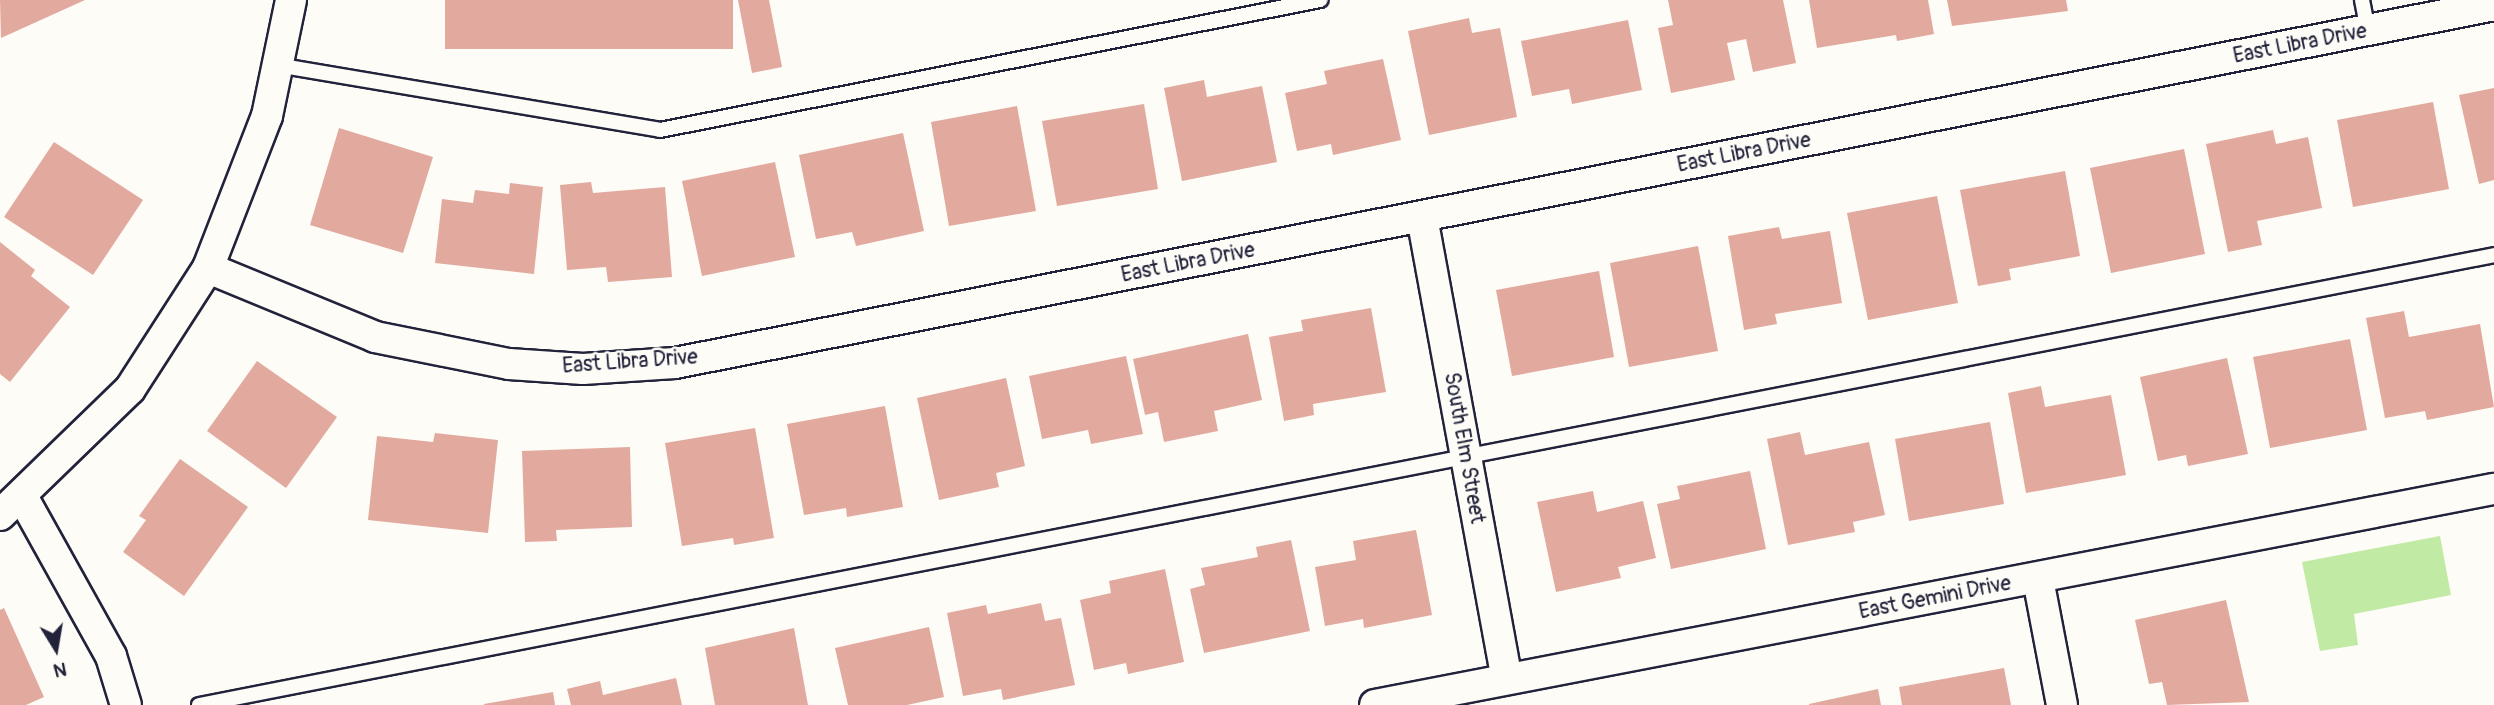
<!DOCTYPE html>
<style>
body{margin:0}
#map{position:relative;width:2494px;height:705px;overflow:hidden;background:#fdfcf7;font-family:Pangolin,sans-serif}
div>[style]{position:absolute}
.green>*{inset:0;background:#c1eaa5}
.building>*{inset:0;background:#e2a99e}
.roads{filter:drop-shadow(2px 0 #22223b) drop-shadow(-2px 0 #22223b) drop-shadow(0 2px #22223b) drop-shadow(0 -2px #22223b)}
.lane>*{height:14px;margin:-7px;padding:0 7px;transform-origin:7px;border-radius:7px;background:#fdfcf7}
.street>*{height:30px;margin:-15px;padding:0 15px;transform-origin:15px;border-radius:15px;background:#fdfcf7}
span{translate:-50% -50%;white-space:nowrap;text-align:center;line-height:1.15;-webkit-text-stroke:5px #fdfcf7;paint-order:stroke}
.street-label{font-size:21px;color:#22223b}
.north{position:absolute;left:21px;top:614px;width:70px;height:70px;-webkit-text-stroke:5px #fdfcf7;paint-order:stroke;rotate:169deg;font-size:19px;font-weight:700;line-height:28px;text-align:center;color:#22223b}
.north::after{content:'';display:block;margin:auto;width:24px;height:32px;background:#22223b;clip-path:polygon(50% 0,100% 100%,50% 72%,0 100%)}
</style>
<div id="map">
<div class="green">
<i style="clip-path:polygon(2440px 536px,2451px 595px,2354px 614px,2358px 645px,2320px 651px,2302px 562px)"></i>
</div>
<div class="building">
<i style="clip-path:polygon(0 0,85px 0,1px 38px)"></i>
<i style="clip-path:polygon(445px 0,733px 0,733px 49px,445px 49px)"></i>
<i style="clip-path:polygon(738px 0,769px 0,782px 67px,752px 73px)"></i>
<i style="clip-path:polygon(1668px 0,1783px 0,1796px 63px,1753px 72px,1746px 39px,1727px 43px,1735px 80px,1671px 93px,1658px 28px,1673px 25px)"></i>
<i style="clip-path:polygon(1809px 0,1928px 0,1934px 34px,1897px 41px,1896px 35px,1817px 48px)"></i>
<i style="clip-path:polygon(1947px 0,2066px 0,2068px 11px,1952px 26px)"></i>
<i style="clip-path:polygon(1469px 18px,1472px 33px,1500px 28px,1517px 117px,1429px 135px,1408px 31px)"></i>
<i style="clip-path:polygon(1628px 20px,1642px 90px,1572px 104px,1569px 89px,1532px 96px,1521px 41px)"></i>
<i style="clip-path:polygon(1383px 59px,1401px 140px,1333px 155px,1331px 144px,1297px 151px,1285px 93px,1327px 84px,1324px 71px)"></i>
<i style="clip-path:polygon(1204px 80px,1207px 97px,1262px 86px,1277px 162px,1182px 181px,1164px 88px)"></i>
<i style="clip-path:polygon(2494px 88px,2494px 180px,2479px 184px,2459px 95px)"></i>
<i style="clip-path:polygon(2433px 102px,2449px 189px,2353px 207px,2337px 120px)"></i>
<i style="clip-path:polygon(1144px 104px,1158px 189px,1057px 206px,1042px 121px)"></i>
<i style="clip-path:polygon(1017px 106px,1036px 211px,949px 226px,931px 122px)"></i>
<i style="clip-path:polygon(339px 128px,433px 157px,403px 253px,310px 225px)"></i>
<i style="clip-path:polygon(2273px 130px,2276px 144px,2308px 137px,2322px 208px,2257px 221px,2262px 245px,2228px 252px,2206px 144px)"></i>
<i style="clip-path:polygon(903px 133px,924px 231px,856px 246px,852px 232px,816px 239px,799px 155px)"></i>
<i style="clip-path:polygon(54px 142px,143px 200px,93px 275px,4px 217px)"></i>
<i style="clip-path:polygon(2184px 149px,2205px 254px,2111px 273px,2090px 168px)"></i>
<i style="clip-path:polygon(775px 162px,795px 257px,702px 276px,682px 181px)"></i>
<i style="clip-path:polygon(2065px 171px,2080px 256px,2009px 269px,2011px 280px,1978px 286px,1960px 190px)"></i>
<i style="clip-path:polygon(591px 182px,593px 193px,665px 187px,672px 277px,608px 282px,606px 267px,567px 270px,560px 185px)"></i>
<i style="clip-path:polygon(510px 183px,543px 187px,534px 274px,435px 263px,442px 199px,473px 203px,475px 190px,509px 194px)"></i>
<i style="clip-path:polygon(1937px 196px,1958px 303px,1868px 320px,1847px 213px)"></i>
<i style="clip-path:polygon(1779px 227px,1782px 239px,1830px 231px,1842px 303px,1775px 314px,1777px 324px,1744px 330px,1728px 236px)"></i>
<i style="clip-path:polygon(0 242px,35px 270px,31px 276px,70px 307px,10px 382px,0 374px)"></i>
<i style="clip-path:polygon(1698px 246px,1718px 351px,1629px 367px,1610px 263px)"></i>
<i style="clip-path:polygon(1599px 271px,1614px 357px,1512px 376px,1496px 290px)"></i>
<i style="clip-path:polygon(1371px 308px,1386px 392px,1313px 404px,1314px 415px,1284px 421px,1269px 337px,1303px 331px,1301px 320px)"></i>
<i style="clip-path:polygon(2404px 311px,2409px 337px,2480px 324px,2494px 407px,2427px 420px,2425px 411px,2385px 418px,2366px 318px)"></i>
<i style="clip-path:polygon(1248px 334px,1262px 400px,1214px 411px,1218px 431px,1164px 442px,1158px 412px,1145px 415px,1133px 359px)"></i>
<i style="clip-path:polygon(2350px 339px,2367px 430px,2270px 448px,2253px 357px)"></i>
<i style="clip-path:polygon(1126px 356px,1143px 434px,1091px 444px,1088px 430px,1042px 439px,1029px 376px)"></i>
<i style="clip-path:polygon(2227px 358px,2248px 454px,2188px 466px,2186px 455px,2158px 461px,2140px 377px)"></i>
<i style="clip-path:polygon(257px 361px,337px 417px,286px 488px,207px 431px)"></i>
<i style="clip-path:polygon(1006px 378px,1025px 466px,996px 473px,999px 487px,939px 500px,917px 398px)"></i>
<i style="clip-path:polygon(2041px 386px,2045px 407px,2111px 395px,2126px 475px,2026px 493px,2008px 393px)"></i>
<i style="clip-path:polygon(885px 406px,903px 507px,847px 517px,846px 508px,804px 515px,787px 424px)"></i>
<i style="clip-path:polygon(1990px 422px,2004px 504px,1909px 521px,1895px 439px)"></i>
<i style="clip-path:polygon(755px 428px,774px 538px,734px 545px,733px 538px,682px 546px,665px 443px)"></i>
<i style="clip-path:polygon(1800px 432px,1805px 455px,1869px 442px,1885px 515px,1853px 522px,1855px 532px,1788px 545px,1767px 439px)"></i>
<i style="clip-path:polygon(435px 433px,498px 440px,488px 533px,368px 520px,377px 436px,433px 442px)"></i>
<i style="clip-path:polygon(630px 447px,632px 527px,556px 530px,557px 541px,525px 542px,522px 451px)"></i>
<i style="clip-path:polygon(180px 459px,248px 507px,184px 596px,123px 552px,146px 520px,139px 516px)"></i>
<i style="clip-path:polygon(1750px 471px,1766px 549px,1671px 569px,1657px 504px,1680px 499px,1677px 486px)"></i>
<i style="clip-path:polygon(1593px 491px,1597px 512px,1643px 501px,1656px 558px,1618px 567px,1621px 578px,1556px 592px,1537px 502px)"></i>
<i style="clip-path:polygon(1416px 530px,1432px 615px,1364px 628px,1363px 619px,1325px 626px,1315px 567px,1356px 560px,1353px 541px)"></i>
<i style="clip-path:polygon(1291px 540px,1310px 631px,1204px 653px,1190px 589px,1205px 585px,1201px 568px,1258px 557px,1256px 547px)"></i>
<i style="clip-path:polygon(1165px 569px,1184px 662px,1128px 674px,1126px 663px,1094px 670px,1080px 600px,1111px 593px,1109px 581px)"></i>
<i style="clip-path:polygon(2226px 600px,2249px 702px,2167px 705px,2162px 682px,2149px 684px,2135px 620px)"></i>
<i style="clip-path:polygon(1041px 603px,1045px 621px,1061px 618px,1075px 685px,1003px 700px,1001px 689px,963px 696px,947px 613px,986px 605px,988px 614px)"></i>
<i style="clip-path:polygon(4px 608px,44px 697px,26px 705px,0 705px,0 610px)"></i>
<i style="clip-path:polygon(929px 627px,944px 697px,907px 705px,848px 705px,835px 648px)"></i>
<i style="clip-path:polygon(794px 628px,808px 705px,715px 705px,705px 648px)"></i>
<i style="clip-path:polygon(2004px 668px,2011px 705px,1902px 705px,1899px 687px)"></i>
<i style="clip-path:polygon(676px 678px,682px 705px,571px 705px,567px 689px,600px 681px,603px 695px)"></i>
<i style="clip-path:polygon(1878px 689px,1881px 705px,1809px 705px,1809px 704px)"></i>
<i style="clip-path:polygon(553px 692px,555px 705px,484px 705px,484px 704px)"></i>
</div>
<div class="roads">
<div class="lane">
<i style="left:2362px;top:0;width:31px;rotate:79deg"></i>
<i style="left:277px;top:65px;width:388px;rotate:9.6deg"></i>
<i style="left:660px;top:130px;width:673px;rotate:-11.14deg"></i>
<i style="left:199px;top:705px;width:2339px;rotate:-11.09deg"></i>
</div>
<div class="street">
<i style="left:1422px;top:217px;width:469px;rotate:79.6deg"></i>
<i style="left:208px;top:268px;width:181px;rotate:22.4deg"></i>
<i style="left:375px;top:337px;width:137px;rotate:11.4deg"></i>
<i style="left:509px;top:364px;width:74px;rotate:3.9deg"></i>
<i style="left:583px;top:369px;width:92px;rotate:-3.7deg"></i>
<i style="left:675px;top:363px;width:1854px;rotate:-11.13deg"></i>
<i style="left:23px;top:498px;width:181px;rotate:60.9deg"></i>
<i style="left:111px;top:656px;width:51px;rotate:73deg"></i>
<i style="left:0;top:515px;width:181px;rotate:-44.1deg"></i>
<i style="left:130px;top:389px;width:144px;rotate:-57.2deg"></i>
<i style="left:208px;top:268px;width:163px;rotate:-68.8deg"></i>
<i style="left:267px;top:116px;width:118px;rotate:-78.3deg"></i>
<i style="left:2038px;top:579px;width:128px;rotate:79.2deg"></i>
<i style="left:1375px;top:705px;width:1140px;rotate:-10.93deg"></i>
</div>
</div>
<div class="street-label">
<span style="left:2300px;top:44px;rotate:-11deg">East Libra Drive</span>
<span style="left:1744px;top:153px;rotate:-11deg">East Libra Drive</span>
<span style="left:1188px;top:263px;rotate:-11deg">East Libra Drive</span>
<span style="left:630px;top:362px;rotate:-4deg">East Libra Drive</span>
<span style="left:1464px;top:448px;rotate:80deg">South Elm Street</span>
<span style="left:1935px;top:598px;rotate:-11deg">East Gemini Drive</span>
</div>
<div class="north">N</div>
</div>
